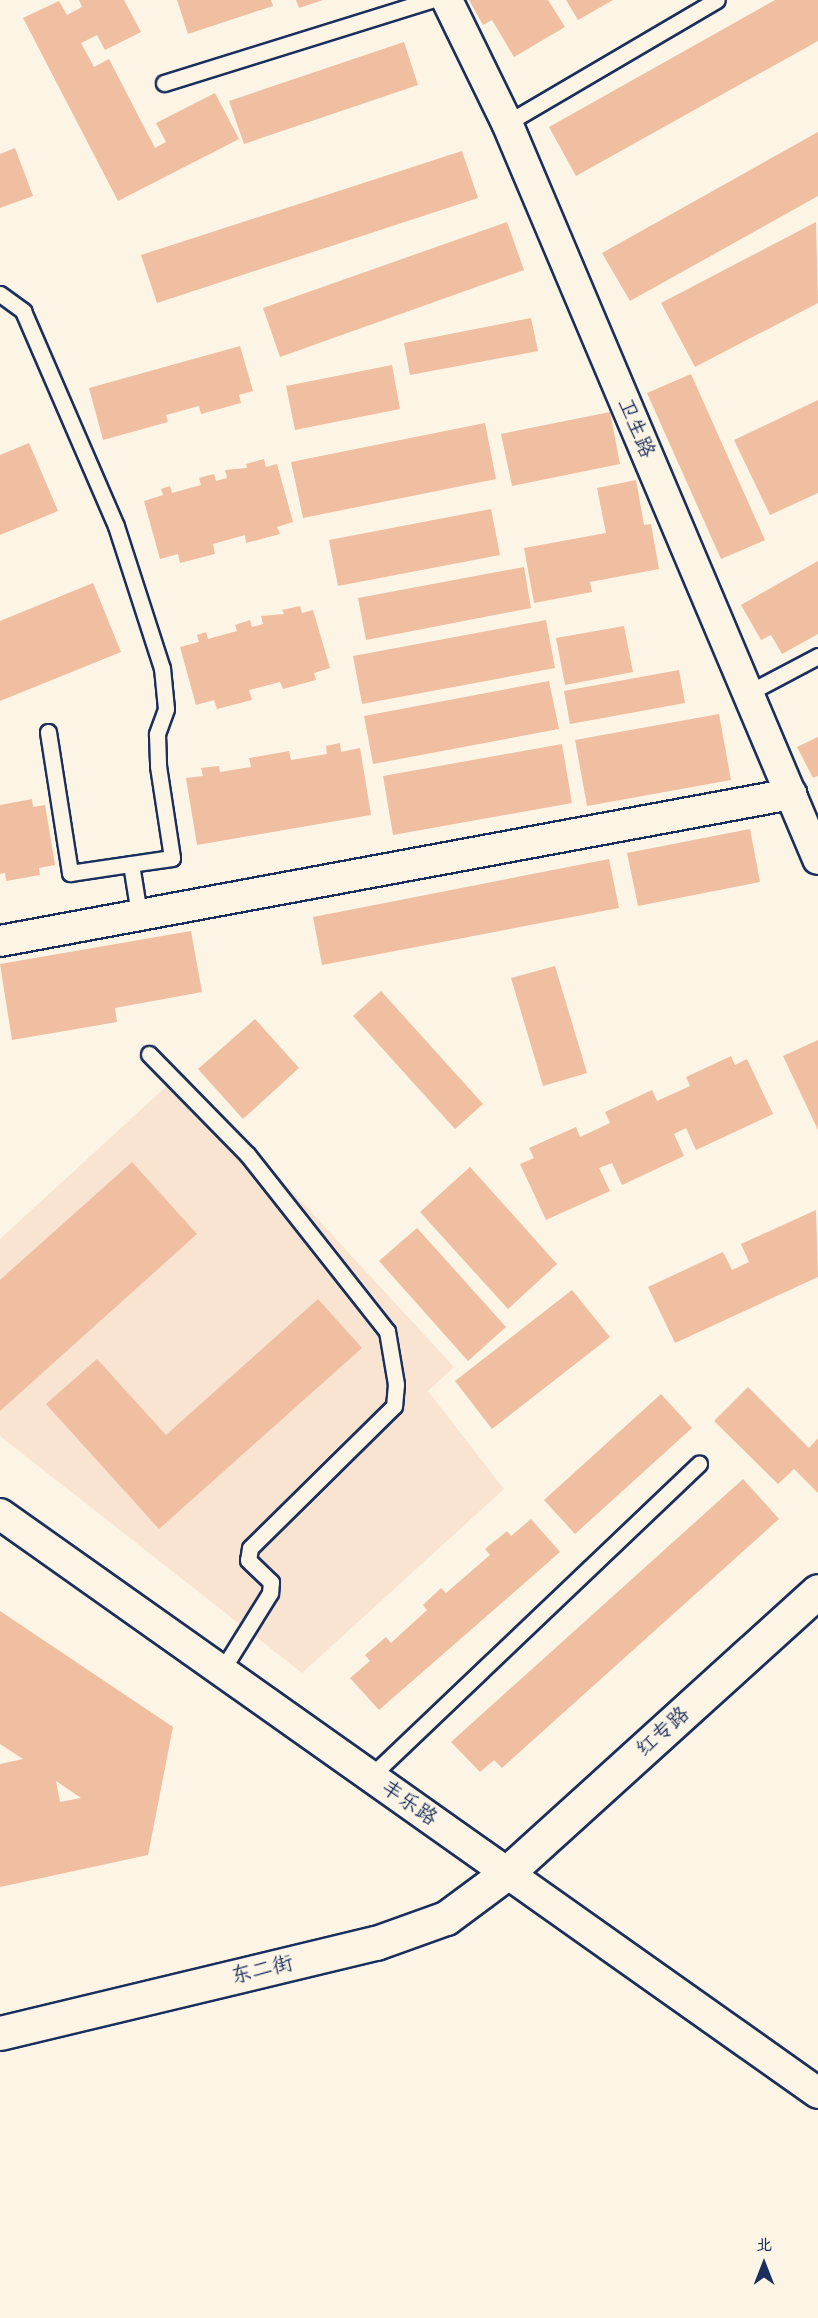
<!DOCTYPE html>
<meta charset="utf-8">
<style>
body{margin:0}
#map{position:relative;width:818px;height:2318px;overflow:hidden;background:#fcf5e5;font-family:"Balsamiq Sans","LXGW WenKai TC",sans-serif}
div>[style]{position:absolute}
.built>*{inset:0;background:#f8e4d0}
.building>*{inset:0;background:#f0bea0}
.roads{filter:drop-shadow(2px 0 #1b2f5e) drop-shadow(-2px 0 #1b2f5e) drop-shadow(0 2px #1b2f5e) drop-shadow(0 -2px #1b2f5e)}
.service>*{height:15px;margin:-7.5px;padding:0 7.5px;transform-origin:7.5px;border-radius:7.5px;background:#fcf5e5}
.minor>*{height:30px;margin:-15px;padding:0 15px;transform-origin:15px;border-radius:15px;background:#fcf5e5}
.tertiary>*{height:33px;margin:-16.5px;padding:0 16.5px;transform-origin:16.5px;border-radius:16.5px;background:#fcf5e5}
span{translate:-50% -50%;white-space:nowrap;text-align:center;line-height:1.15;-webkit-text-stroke:5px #fcf5e5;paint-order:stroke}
.street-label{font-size:21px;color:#1b2f5e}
.north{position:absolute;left:734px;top:2234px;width:60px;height:60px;-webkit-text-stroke:4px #fcf5e5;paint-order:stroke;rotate:0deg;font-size:16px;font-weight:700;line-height:24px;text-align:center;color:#1b2f5e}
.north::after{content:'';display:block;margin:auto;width:21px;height:27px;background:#1b2f5e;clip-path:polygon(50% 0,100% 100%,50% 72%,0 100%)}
</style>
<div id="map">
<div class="built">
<i style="clip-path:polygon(182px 1072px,454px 1367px,428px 1391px,504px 1489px,302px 1673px,0 1436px,0 1239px)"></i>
</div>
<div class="building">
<i style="clip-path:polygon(79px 0,124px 0,141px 32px,105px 50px,97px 35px,81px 43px,94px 67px,109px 59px,155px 148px,166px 142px,156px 123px,215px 93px,239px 139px,118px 201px,23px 18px,59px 1px,67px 15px,82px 7px)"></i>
<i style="clip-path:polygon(177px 0,271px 0,273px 6px,188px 34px)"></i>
<i style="clip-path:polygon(296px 0,323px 0,299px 8px)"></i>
<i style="clip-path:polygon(469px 0,548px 0,565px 27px,514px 57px,492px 20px,483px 25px)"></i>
<i style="clip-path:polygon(566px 0,613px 0,578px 20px)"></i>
<i style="clip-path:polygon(775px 0,818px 0,818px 41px,576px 176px,549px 127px)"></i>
<i style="clip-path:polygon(404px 42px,418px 85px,244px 144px,229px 101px)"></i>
<i style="clip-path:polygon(818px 132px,818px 196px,630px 301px,602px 253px)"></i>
<i style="clip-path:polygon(15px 148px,33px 196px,0 208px,0 154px)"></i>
<i style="clip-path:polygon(462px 151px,478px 198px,157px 303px,141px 255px)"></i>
<i style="clip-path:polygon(507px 222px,524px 270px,280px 357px,263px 308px)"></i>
<i style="clip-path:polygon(816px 222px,818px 303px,695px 367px,661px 303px)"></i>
<i style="clip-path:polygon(531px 318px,538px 351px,410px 375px,404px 343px)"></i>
<i style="clip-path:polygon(240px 346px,253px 391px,239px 395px,241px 403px,201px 414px,199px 406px,166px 415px,168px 422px,103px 440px,89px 388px)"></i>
<i style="clip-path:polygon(392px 365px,400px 409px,295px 430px,286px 386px)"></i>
<i style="clip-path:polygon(691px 374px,765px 540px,721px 559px,647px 393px)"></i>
<i style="clip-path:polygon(818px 400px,818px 493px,770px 515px,734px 440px)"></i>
<i style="clip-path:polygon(610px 412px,620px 464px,512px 486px,501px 434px)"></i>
<i style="clip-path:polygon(485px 423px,496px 479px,303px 518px,291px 462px)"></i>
<i style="clip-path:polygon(29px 443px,58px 511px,0 535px,0 455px)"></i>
<i style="clip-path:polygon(264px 459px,266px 467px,277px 464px,293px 522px,277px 527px,280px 534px,246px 543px,245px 535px,213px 544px,215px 554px,180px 563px,178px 554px,160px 559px,144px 501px,163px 495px,161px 489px,170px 486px,172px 493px,201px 485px,199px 478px,214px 474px,216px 481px,227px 478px,225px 470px,247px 468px,246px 464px)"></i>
<i style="clip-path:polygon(636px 480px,644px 525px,651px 524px,659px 569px,590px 582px,592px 592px,534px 603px,524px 548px,606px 533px,597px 488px)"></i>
<i style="clip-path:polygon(491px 509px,500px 555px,338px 586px,329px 540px)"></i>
<i style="clip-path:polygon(818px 561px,818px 634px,782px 654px,771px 635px,761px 640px,741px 605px)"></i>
<i style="clip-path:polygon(524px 567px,531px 608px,366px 640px,358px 598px)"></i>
<i style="clip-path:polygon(93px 583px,121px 652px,0 701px,0 621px)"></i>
<i style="clip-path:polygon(300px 606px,302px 613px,313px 610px,330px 668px,314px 673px,316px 680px,283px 689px,280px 682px,249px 690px,252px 700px,217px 709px,214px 700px,196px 705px,180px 647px,199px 642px,197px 635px,206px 632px,208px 639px,237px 631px,235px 625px,250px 620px,252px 627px,263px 624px,261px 616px,284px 614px,282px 610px)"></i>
<i style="clip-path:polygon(546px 620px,555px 668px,362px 704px,353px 656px)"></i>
<i style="clip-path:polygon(624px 626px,633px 672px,565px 685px,556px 638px)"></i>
<i style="clip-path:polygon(679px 670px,685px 703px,570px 724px,564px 691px)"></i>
<i style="clip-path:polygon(549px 681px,559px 729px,373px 764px,364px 716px)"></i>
<i style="clip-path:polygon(719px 714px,731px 780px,587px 806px,575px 740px)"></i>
<i style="clip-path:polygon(818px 737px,818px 776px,813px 778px,797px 747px)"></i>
<i style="clip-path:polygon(340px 743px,341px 752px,360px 748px,371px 815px,197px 845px,186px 778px,203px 776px,201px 768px,219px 766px,220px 772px,251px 767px,249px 758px,289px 751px,291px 760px,327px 754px,326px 746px)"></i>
<i style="clip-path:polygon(562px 744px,572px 803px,393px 835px,383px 776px)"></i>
<i style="clip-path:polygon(32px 799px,33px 807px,45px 805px,55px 865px,39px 868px,40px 875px,6px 881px,5px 873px,0 874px,0 805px)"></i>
<i style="clip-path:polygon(750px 829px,760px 882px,638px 906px,627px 853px)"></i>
<i style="clip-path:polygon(609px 859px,619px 908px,322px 965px,313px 917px)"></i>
<i style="clip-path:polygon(191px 931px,202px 992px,115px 1008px,117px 1022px,12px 1040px,0 964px)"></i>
<i style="clip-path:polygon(555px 966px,587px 1073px,543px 1086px,511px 978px)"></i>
<i style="clip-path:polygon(381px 991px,483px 1104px,455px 1129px,353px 1016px)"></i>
<i style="clip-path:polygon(255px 1019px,299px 1068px,243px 1119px,198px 1069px)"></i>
<i style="clip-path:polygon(818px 1040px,818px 1130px,783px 1056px)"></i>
<i style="clip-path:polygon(731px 1056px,735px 1065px,747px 1059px,773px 1114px,696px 1150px,686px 1128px,674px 1134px,684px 1156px,622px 1185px,612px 1163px,599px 1168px,610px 1191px,546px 1220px,520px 1164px,534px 1158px,529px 1148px,576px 1127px,580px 1137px,610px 1123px,605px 1112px,652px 1090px,657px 1101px,690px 1086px,686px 1077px)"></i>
<i style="clip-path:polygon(132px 1162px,197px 1234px,0 1411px,0 1280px)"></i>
<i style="clip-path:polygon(470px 1167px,557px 1264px,508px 1309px,420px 1212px)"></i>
<i style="clip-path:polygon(816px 1210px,818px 1277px,675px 1343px,648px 1287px,723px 1252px,732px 1270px,749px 1262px,741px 1244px)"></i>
<i style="clip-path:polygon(417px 1228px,506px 1327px,468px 1361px,379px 1261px)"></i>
<i style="clip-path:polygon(572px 1290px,610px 1337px,492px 1429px,455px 1381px)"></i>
<i style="clip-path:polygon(318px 1299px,362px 1348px,159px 1529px,46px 1404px,97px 1359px,166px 1435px)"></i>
<i style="clip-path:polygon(748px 1387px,809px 1448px,818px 1438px,818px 1493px,794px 1469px,778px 1484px,714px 1421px)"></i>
<i style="clip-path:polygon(661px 1394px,692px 1428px,575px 1534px,544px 1500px)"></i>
<i style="clip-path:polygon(743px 1479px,779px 1519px,502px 1768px,494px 1760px,480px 1772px,451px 1742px)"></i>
<i style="clip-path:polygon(531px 1519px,560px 1552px,379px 1710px,350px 1678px,370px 1661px,365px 1655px,386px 1637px,391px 1643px,427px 1610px,423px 1605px,441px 1588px,446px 1593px,490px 1555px,485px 1549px,507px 1531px,511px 1536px)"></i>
<i style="clip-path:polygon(evenodd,0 1611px,173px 1727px,148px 1855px,0 1887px,0 1764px,23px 1759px,0 1744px,0 1611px,56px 1781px,81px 1798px,60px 1802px,56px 1781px)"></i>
</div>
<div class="roads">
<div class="service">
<i style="left:164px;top:83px;width:280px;rotate:-17.3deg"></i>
<i style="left:507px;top:123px;width:243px;rotate:-30.4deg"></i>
<i style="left:0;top:294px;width:29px;rotate:36deg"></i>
<i style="left:23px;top:311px;width:234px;rotate:66.6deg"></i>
<i style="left:116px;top:526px;width:149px;rotate:72.1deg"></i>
<i style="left:162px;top:668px;width:41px;rotate:84.4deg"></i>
<i style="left:166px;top:709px;width:27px;rotate:110deg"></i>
<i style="left:157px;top:734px;width:32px;rotate:88deg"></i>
<i style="left:158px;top:766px;width:93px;rotate:81.3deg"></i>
<i style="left:172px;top:858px;width:41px;rotate:171.7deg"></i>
<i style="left:131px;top:864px;width:51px;rotate:80.9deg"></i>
<i style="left:748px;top:693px;width:79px;rotate:-27.9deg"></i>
<i style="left:48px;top:732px;width:143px;rotate:81.1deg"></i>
<i style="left:70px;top:873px;width:62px;rotate:-8.4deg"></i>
<i style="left:149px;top:1054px;width:140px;rotate:45.6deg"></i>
<i style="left:247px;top:1154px;width:226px;rotate:51.7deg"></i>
<i style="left:387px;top:1331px;width:54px;rotate:80.4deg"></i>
<i style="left:396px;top:1384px;width:22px;rotate:95deg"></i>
<i style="left:394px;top:1406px;width:202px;rotate:135.4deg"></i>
<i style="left:250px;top:1548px;width:12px;rotate:99deg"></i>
<i style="left:248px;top:1560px;width:32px;rotate:44deg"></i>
<i style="left:271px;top:1582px;width:11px;rotate:95deg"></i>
<i style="left:270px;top:1593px;width:91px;rotate:121.9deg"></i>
<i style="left:371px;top:1776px;width:453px;rotate:-43.6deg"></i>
</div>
<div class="minor">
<i style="left:447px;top:0;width:137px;rotate:64deg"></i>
<i style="left:507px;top:123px;width:799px;rotate:67.09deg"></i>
<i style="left:0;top:941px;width:805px;rotate:-10.53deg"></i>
<i style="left:0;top:1514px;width:1002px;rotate:35.29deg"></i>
</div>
<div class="tertiary">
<i style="left:0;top:2033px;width:387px;rotate:-13.5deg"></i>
<i style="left:376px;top:1943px;width:74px;rotate:-19.7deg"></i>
<i style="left:446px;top:1918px;width:77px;rotate:-36.6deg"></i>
<i style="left:508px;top:1872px;width:418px;rotate:-42.2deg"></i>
</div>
</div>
<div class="street-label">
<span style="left:636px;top:428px;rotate:67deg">卫生路</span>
<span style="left:663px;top:1732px;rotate:-42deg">红专路</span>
<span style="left:409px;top:1803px;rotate:35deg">丰乐路</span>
<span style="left:262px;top:1970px;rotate:-13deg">东二街</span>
</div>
<div class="north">北</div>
</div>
